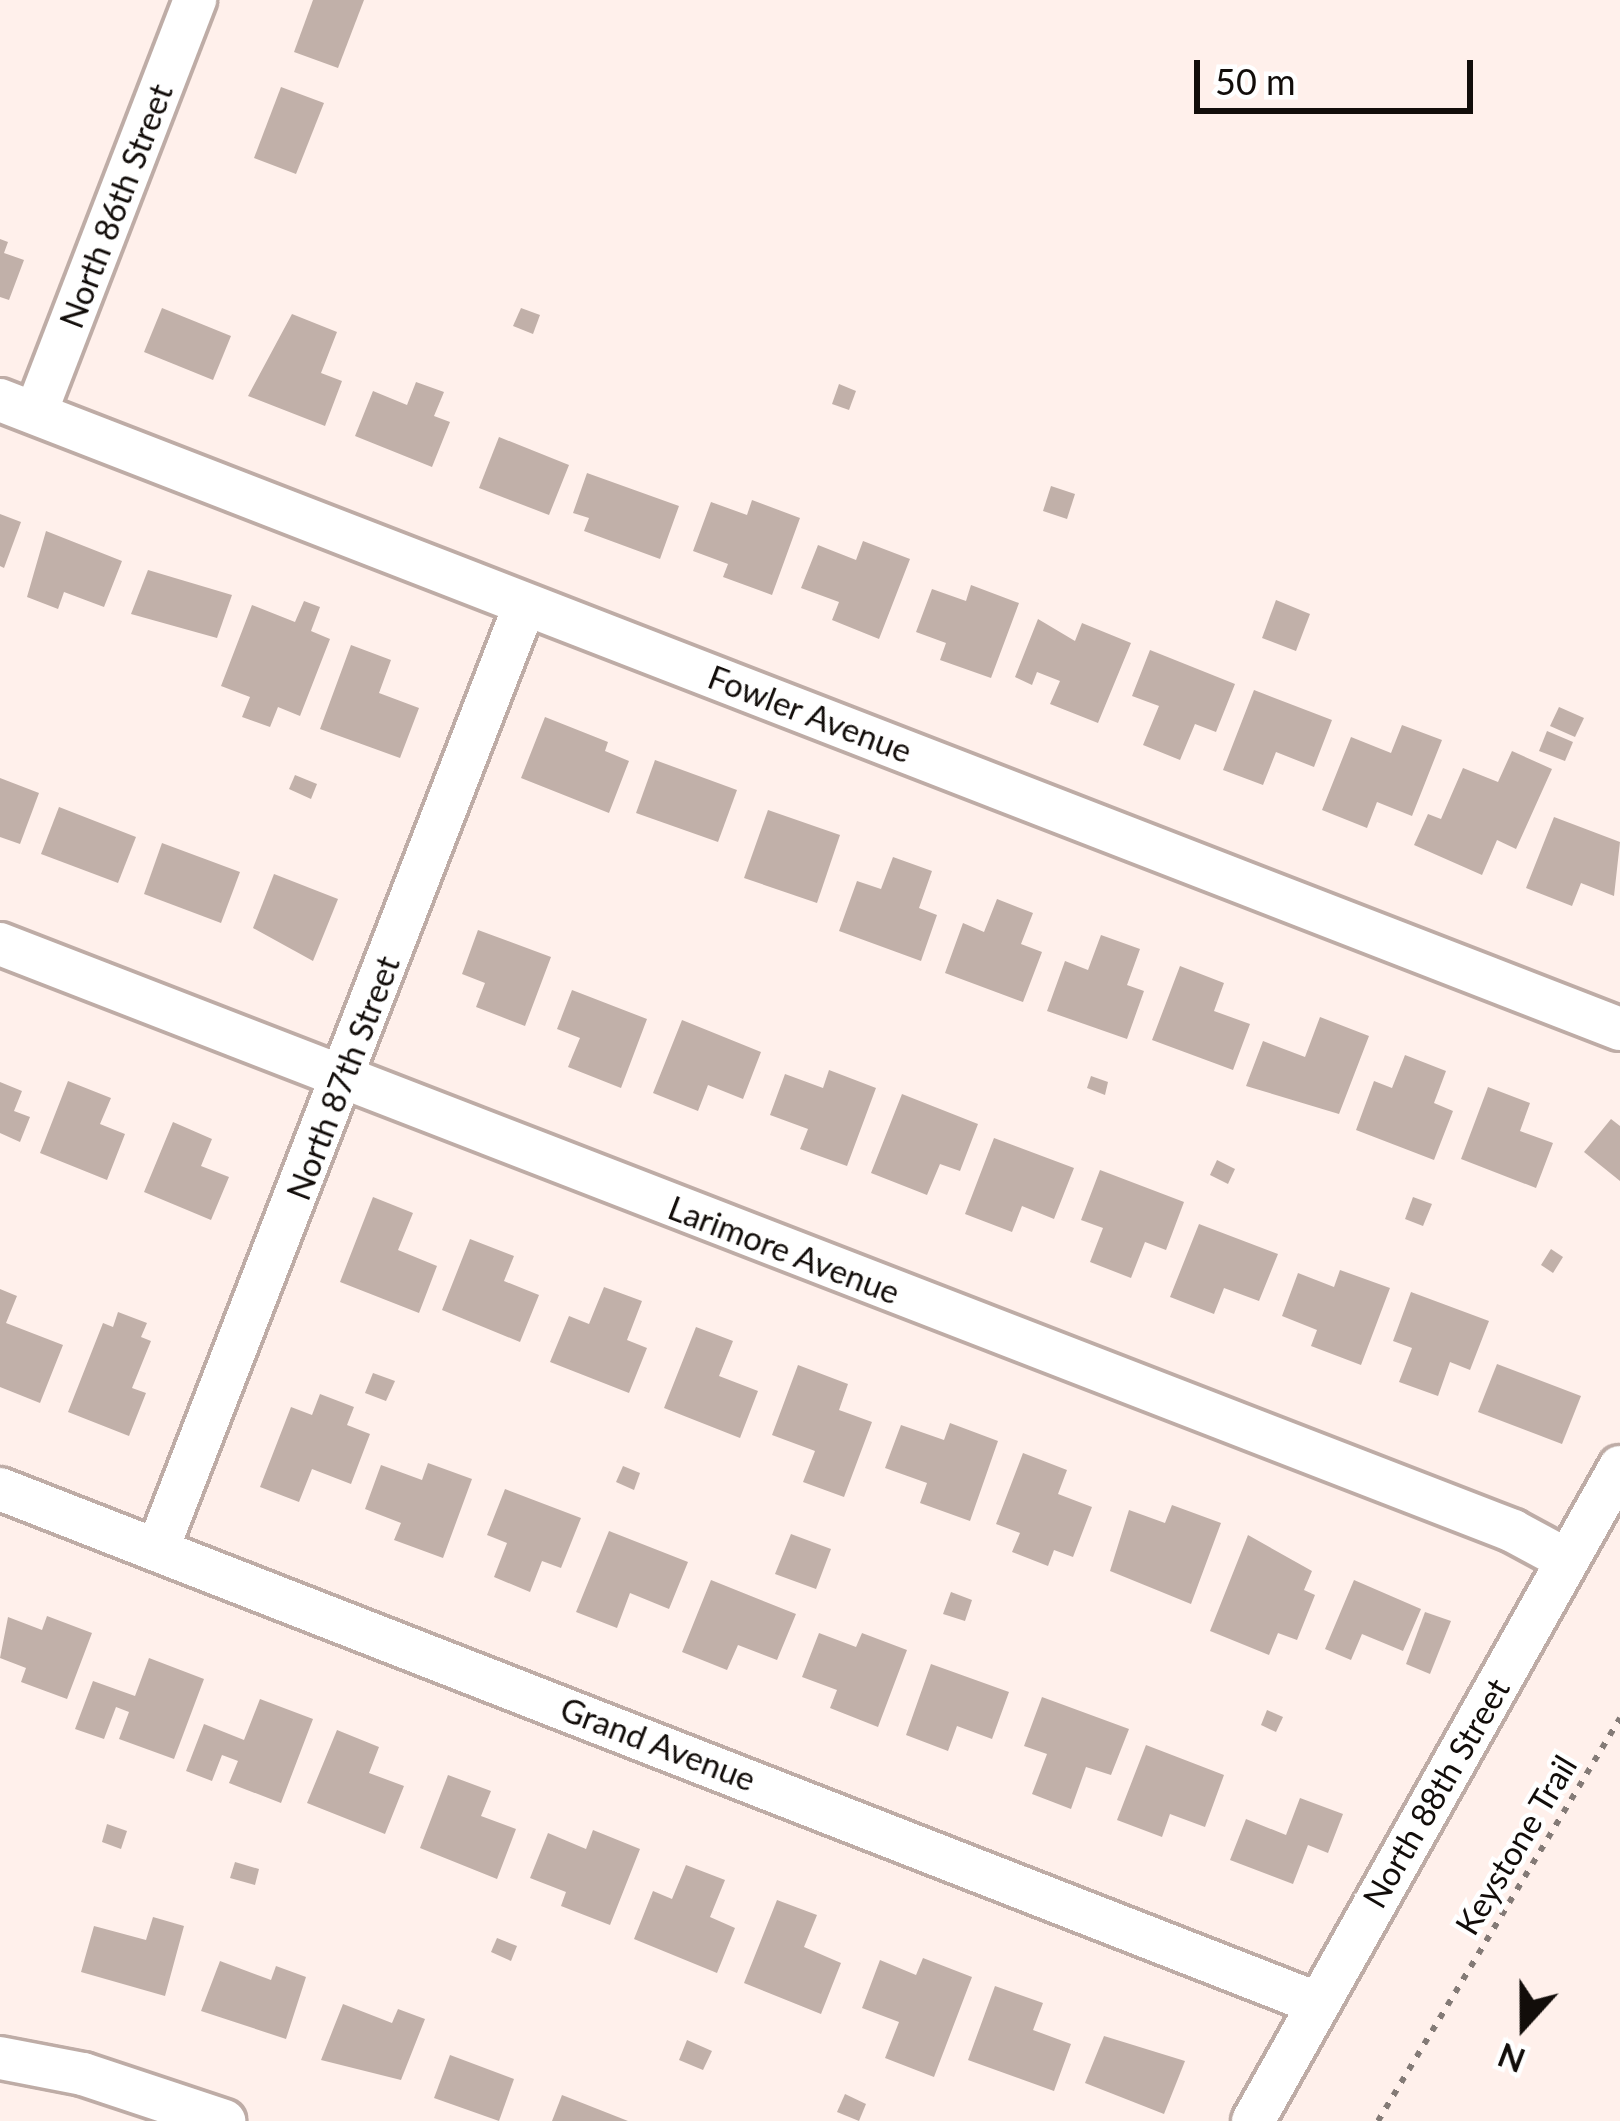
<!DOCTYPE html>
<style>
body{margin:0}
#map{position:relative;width:1620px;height:2121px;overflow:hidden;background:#fff0eb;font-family:Lato,sans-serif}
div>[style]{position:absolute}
.building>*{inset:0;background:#c1b0a9}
.path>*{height:6px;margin-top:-3px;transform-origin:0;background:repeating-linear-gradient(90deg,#837a76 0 6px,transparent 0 15px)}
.roads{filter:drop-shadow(3px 0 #beaca6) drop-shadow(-3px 0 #beaca6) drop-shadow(0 3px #beaca6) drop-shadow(0 -3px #beaca6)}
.minor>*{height:42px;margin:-21px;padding:0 21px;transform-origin:21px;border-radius:21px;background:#fff}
span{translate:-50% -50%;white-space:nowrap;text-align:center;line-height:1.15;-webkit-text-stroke:9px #fff;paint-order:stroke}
.street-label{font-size:33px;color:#120d0a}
.north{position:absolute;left:1464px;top:1965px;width:120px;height:120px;-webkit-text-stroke:9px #fff;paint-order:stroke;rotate:201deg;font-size:33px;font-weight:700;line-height:48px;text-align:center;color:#120d0a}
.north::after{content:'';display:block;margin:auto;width:42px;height:54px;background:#120d0a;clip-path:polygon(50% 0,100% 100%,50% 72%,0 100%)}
.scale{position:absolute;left:1194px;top:60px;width:279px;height:54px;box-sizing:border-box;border:6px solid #120d0a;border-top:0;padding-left:15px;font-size:36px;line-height:42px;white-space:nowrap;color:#120d0a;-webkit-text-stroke:9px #fff;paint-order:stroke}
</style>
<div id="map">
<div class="building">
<i style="clip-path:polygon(313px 0,364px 0,338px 68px,294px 52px)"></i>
<i style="clip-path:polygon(281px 87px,324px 103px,296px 174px,254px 158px)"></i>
<i style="clip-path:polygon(0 239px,8px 242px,4px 253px,24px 260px,9px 300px,0 297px)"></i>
<i style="clip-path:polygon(162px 308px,231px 336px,213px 380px,144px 352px)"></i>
<i style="clip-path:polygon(521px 308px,540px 315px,533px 334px,513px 326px)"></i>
<i style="clip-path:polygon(292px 314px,337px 332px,321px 373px,342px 381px,325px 426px,248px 396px)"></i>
<i style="clip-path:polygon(416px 382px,444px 392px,434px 416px,450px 422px,432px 467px,355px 436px,373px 391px,407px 405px)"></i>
<i style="clip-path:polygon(839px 384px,856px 391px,849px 410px,832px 404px)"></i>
<i style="clip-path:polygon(499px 437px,569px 465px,549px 515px,479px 488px)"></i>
<i style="clip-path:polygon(587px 473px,679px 506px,660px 559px,584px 531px,589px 518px,573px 513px)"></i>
<i style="clip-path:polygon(1051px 486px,1075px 494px,1067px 519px,1043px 511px)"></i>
<i style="clip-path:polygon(752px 500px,800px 518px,772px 595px,723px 577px,728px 564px,693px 551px,711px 502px,747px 515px)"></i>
<i style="clip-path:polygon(0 514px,21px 522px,4px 568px,0 566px)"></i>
<i style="clip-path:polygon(46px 531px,122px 561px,104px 607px,64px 592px,58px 609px,27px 597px)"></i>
<i style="clip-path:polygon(863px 541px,910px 559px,879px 639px,832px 620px,839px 602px,801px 588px,818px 545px,856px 560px)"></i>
<i style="clip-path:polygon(148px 570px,232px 595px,217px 638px,131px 614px)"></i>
<i style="clip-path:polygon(971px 585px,1019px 603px,991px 678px,940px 660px,946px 643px,916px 632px,932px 589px,966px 601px)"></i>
<i style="clip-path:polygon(1276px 600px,1310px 614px,1296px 651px,1262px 638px)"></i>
<i style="clip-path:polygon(304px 601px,320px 607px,311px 631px,330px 639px,300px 716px,278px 707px,270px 727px,242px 717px,250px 697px,221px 686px,252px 605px,295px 622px)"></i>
<i style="clip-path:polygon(1038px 619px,1075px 641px,1082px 623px,1131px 643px,1098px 723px,1050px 704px,1060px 681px,1037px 672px,1032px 685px,1015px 677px)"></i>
<i style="clip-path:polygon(351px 645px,391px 660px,379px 693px,419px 708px,400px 758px,320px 729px)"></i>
<i style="clip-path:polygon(1150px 650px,1235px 684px,1216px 732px,1195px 724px,1180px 760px,1143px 745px,1159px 706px,1132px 696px)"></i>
<i style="clip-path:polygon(1254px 690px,1332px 720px,1314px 767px,1276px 752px,1263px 785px,1223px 770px)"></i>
<i style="clip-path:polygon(1559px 707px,1584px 718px,1575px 737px,1550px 726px)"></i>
<i style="clip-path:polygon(545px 717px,608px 742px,605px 751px,629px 761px,609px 813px,521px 778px)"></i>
<i style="clip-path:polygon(1402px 725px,1442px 740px,1412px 816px,1377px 802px,1367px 828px,1322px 810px,1351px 737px,1391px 753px)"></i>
<i style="clip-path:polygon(1547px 731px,1573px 742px,1565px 761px,1539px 751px)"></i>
<i style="clip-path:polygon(1512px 751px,1552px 769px,1516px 849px,1497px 840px,1482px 875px,1414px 845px,1428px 814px,1441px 819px,1463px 768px,1498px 782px)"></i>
<i style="clip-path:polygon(655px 760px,737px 790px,718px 842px,636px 813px)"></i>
<i style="clip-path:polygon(295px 775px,317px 784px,311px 799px,289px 789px)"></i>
<i style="clip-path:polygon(0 778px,39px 793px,20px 844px,0 837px)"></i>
<i style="clip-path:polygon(59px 807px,136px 837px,118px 883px,41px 854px)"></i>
<i style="clip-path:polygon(768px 810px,840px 835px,817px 903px,744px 878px)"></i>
<i style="clip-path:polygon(1554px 817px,1620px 842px,1614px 896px,1581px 883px,1572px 906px,1526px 888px)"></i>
<i style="clip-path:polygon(162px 843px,240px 872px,221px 923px,144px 894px)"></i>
<i style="clip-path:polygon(893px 857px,932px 871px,919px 908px,937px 915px,921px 961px,839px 931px,857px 881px,881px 889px)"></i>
<i style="clip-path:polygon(274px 874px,338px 899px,313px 961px,253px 928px)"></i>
<i style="clip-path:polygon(997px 899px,1033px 913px,1021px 944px,1042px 952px,1023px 1002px,945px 973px,963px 923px,984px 932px)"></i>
<i style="clip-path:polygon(478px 930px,551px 957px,525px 1026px,476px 1007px,485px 983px,462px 974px)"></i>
<i style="clip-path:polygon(1101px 935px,1140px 949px,1127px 985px,1144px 991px,1127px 1039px,1047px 1011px,1065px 961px,1088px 970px)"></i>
<i style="clip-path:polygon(1180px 966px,1224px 983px,1214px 1011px,1250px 1024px,1233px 1070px,1152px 1040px)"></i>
<i style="clip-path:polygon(572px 990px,647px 1019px,621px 1088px,568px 1067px,580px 1038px,557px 1029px)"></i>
<i style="clip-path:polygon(1320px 1017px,1369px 1036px,1339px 1114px,1246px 1086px,1263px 1041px,1305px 1057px)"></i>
<i style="clip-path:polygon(682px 1020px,761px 1052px,743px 1099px,708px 1085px,698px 1111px,653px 1093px)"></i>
<i style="clip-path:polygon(1405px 1055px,1446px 1071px,1434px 1103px,1453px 1111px,1434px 1160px,1356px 1130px,1374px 1081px,1392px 1088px)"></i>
<i style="clip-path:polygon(829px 1070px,876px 1088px,847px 1166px,800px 1149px,808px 1129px,770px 1115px,785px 1074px,823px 1088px)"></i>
<i style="clip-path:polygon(1091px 1076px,1108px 1082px,1105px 1095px,1087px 1088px)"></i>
<i style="clip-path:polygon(68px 1081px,111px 1098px,100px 1124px,125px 1134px,107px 1180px,40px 1153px)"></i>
<i style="clip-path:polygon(0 1082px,22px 1091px,14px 1111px,30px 1117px,20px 1142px,0 1133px)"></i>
<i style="clip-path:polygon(1488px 1087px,1530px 1103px,1520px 1131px,1553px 1143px,1536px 1188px,1461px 1159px)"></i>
<i style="clip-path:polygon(902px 1094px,978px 1124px,960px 1171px,940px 1164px,927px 1195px,871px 1173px)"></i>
<i style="clip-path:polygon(1611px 1119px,1620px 1126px,1620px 1181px,1584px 1152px)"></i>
<i style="clip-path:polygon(173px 1122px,212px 1139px,201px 1166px,229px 1177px,211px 1220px,144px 1192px)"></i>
<i style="clip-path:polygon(994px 1138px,1074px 1168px,1054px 1219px,1022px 1206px,1012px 1232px,965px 1214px)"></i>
<i style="clip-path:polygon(1217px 1160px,1235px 1169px,1228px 1184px,1210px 1175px)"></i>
<i style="clip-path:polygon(1100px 1170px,1184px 1202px,1166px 1250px,1145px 1242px,1131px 1278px,1090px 1262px,1103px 1228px,1081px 1220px)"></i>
<i style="clip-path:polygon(373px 1197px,413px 1213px,398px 1250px,437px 1266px,419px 1313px,340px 1282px)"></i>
<i style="clip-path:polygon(1413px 1197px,1432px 1204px,1423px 1226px,1405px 1219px)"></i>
<i style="clip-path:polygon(1199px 1224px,1278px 1254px,1259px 1301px,1224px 1288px,1214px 1314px,1170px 1297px)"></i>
<i style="clip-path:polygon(470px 1239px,514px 1256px,504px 1281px,539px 1295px,520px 1342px,442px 1310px)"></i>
<i style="clip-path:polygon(1551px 1249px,1563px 1257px,1553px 1273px,1541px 1265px)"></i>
<i style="clip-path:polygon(1340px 1270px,1390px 1288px,1361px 1365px,1311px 1346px,1317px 1330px,1282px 1316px,1298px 1273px,1334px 1287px)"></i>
<i style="clip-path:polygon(604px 1287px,642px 1301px,627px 1340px,647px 1348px,629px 1393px,550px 1362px,569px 1316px,589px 1324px)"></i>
<i style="clip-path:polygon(0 1289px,17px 1296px,6px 1323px,63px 1345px,40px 1403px,0 1387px)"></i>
<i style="clip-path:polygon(1411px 1292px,1489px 1321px,1470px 1370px,1450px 1362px,1438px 1396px,1399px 1382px,1412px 1348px,1393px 1341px)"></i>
<i style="clip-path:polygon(118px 1312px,147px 1323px,141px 1337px,151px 1341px,132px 1388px,146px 1393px,129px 1436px,68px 1412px,103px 1323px,113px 1327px)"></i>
<i style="clip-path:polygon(696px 1327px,733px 1341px,719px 1376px,758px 1391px,740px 1438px,664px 1408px)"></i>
<i style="clip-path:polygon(1497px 1364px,1581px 1396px,1562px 1444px,1478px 1412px)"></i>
<i style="clip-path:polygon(798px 1365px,848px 1384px,839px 1410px,872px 1422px,844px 1497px,803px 1482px,815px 1451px,772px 1435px)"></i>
<i style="clip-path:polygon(373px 1373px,395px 1381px,386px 1401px,365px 1393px)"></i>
<i style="clip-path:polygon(320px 1394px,354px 1407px,347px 1425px,370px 1434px,351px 1484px,312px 1469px,299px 1502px,260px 1487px,291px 1407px,312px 1415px)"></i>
<i style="clip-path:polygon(950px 1423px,998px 1441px,970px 1521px,920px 1503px,927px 1483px,885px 1468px,901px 1425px,944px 1440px)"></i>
<i style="clip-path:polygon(1023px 1453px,1067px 1470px,1058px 1494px,1092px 1507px,1073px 1557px,1054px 1550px,1048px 1566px,1012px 1552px,1020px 1533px,996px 1524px)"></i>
<i style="clip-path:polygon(428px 1463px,472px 1479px,443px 1558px,394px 1540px,401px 1523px,365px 1509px,381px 1465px,422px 1480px)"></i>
<i style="clip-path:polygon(623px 1466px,640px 1473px,634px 1490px,616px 1482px)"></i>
<i style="clip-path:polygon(505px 1489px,581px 1518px,561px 1568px,542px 1561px,530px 1592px,494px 1577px,507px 1543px,487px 1535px)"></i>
<i style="clip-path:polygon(1172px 1505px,1221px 1523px,1191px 1604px,1110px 1571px,1129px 1510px,1165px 1523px)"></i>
<i style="clip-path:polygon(609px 1531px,688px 1562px,669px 1609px,630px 1593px,617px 1628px,576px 1612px)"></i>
<i style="clip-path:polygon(791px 1534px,831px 1549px,816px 1589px,775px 1574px)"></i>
<i style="clip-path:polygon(1248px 1535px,1312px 1571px,1304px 1590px,1315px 1595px,1297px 1640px,1278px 1633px,1269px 1655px,1210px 1631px)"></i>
<i style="clip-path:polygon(711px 1580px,796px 1614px,777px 1660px,738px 1645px,727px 1670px,682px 1652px)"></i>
<i style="clip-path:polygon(1354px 1580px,1421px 1609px,1403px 1651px,1362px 1634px,1351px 1660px,1325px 1649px)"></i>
<i style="clip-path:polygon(951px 1592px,972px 1600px,965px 1621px,943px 1614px)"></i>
<i style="clip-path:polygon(1425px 1612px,1451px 1621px,1430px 1674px,1406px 1664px)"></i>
<i style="clip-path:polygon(47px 1616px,92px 1633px,67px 1699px,21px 1682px,26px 1668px,0 1658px,8px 1617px,42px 1630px)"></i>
<i style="clip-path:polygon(819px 1633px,856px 1647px,862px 1633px,907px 1650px,878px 1727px,830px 1708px,837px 1690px,802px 1677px)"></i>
<i style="clip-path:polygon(149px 1658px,204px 1679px,174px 1759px,119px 1739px,129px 1712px,116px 1707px,104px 1739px,75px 1729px,93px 1681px,135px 1696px)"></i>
<i style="clip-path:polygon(931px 1664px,1009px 1692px,992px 1739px,957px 1726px,948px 1751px,906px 1735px)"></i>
<i style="clip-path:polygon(1042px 1697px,1129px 1729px,1111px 1775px,1086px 1767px,1071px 1809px,1032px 1794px,1047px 1754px,1024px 1746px)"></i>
<i style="clip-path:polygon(260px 1699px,313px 1719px,281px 1803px,229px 1783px,238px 1761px,222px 1755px,212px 1781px,186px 1771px,204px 1724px,244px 1740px)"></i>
<i style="clip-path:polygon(1267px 1710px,1283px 1717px,1276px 1732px,1261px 1725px)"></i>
<i style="clip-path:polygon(337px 1730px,379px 1747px,369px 1773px,404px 1786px,385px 1834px,307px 1803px)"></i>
<i style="clip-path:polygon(1146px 1745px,1224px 1775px,1205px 1827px,1170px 1814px,1162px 1837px,1117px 1820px)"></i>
<i style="clip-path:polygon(448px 1775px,491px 1791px,481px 1816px,516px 1829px,497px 1879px,420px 1848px)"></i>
<i style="clip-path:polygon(1300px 1798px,1343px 1814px,1328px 1853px,1308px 1845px,1293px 1884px,1230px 1860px,1246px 1819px,1286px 1835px)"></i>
<i style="clip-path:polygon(107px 1824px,127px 1831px,121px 1849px,102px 1842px)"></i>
<i style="clip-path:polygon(593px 1830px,640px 1849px,610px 1925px,561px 1906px,566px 1892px,530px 1878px,548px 1833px,586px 1849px)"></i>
<i style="clip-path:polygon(235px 1862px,259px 1869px,255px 1885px,230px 1878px)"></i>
<i style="clip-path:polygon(686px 1865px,725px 1880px,710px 1917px,735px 1928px,717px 1973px,634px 1939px,653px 1891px,672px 1899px)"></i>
<i style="clip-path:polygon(777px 1900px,817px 1915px,804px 1947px,841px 1963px,821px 2014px,744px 1983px)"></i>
<i style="clip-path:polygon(153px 1917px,184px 1926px,165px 1996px,81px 1972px,94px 1926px,146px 1940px)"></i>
<i style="clip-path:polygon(497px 1938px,517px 1946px,511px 1961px,491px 1952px)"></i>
<i style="clip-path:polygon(923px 1958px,972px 1977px,934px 2077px,885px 2058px,899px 2022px,862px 2008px,880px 1960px,916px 1975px)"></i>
<i style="clip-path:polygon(220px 1961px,271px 1980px,276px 1966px,306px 1977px,286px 2039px,201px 2011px)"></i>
<i style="clip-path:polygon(995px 1986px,1043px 2003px,1033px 2030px,1071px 2044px,1054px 2091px,968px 2060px)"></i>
<i style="clip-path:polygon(343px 2004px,392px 2023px,398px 2009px,425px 2019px,401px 2080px,321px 2060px)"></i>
<i style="clip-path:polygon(1104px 2036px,1185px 2061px,1164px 2114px,1085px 2083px)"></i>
<i style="clip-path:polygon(687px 2040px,712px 2051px,703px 2070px,679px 2060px)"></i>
<i style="clip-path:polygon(450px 2055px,514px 2079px,499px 2121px,434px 2098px)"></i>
<i style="clip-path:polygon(845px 2094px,866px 2104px,859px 2121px,837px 2112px)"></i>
<i style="clip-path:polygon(562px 2095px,628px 2121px,552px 2121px)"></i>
</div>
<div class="path">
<i style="left:1378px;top:2121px;width:470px;rotate:-59deg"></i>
</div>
<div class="roads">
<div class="minor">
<i style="left:0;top:400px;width:1738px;rotate:21.22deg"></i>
<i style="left:36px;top:412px;width:442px;rotate:-68.9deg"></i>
<i style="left:0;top:944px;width:1623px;rotate:21.2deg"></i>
<i style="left:1513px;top:1531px;width:59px;rotate:28.3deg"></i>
<i style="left:0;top:1489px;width:1413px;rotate:21.33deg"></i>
<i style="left:158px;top:1548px;width:1010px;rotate:-68.75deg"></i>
<i style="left:0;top:2058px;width:85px;rotate:10.9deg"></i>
<i style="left:83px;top:2074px;width:149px;rotate:18.4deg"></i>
<i style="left:1253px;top:2121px;width:750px;rotate:-60.7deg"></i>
</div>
</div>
<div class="street-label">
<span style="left:116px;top:206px;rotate:-69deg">North 86th Street</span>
<span style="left:810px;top:714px;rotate:21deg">Fowler Avenue</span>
<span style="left:343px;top:1078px;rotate:-69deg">North 87th Street</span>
<span style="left:784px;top:1250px;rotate:21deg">Larimore Avenue</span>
<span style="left:658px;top:1744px;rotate:21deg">Grand Avenue</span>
<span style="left:1436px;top:1793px;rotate:-60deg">North 88th Street</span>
<span style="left:1516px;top:1845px;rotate:-59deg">Keystone Trail</span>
</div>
<div class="north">N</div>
<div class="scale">50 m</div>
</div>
